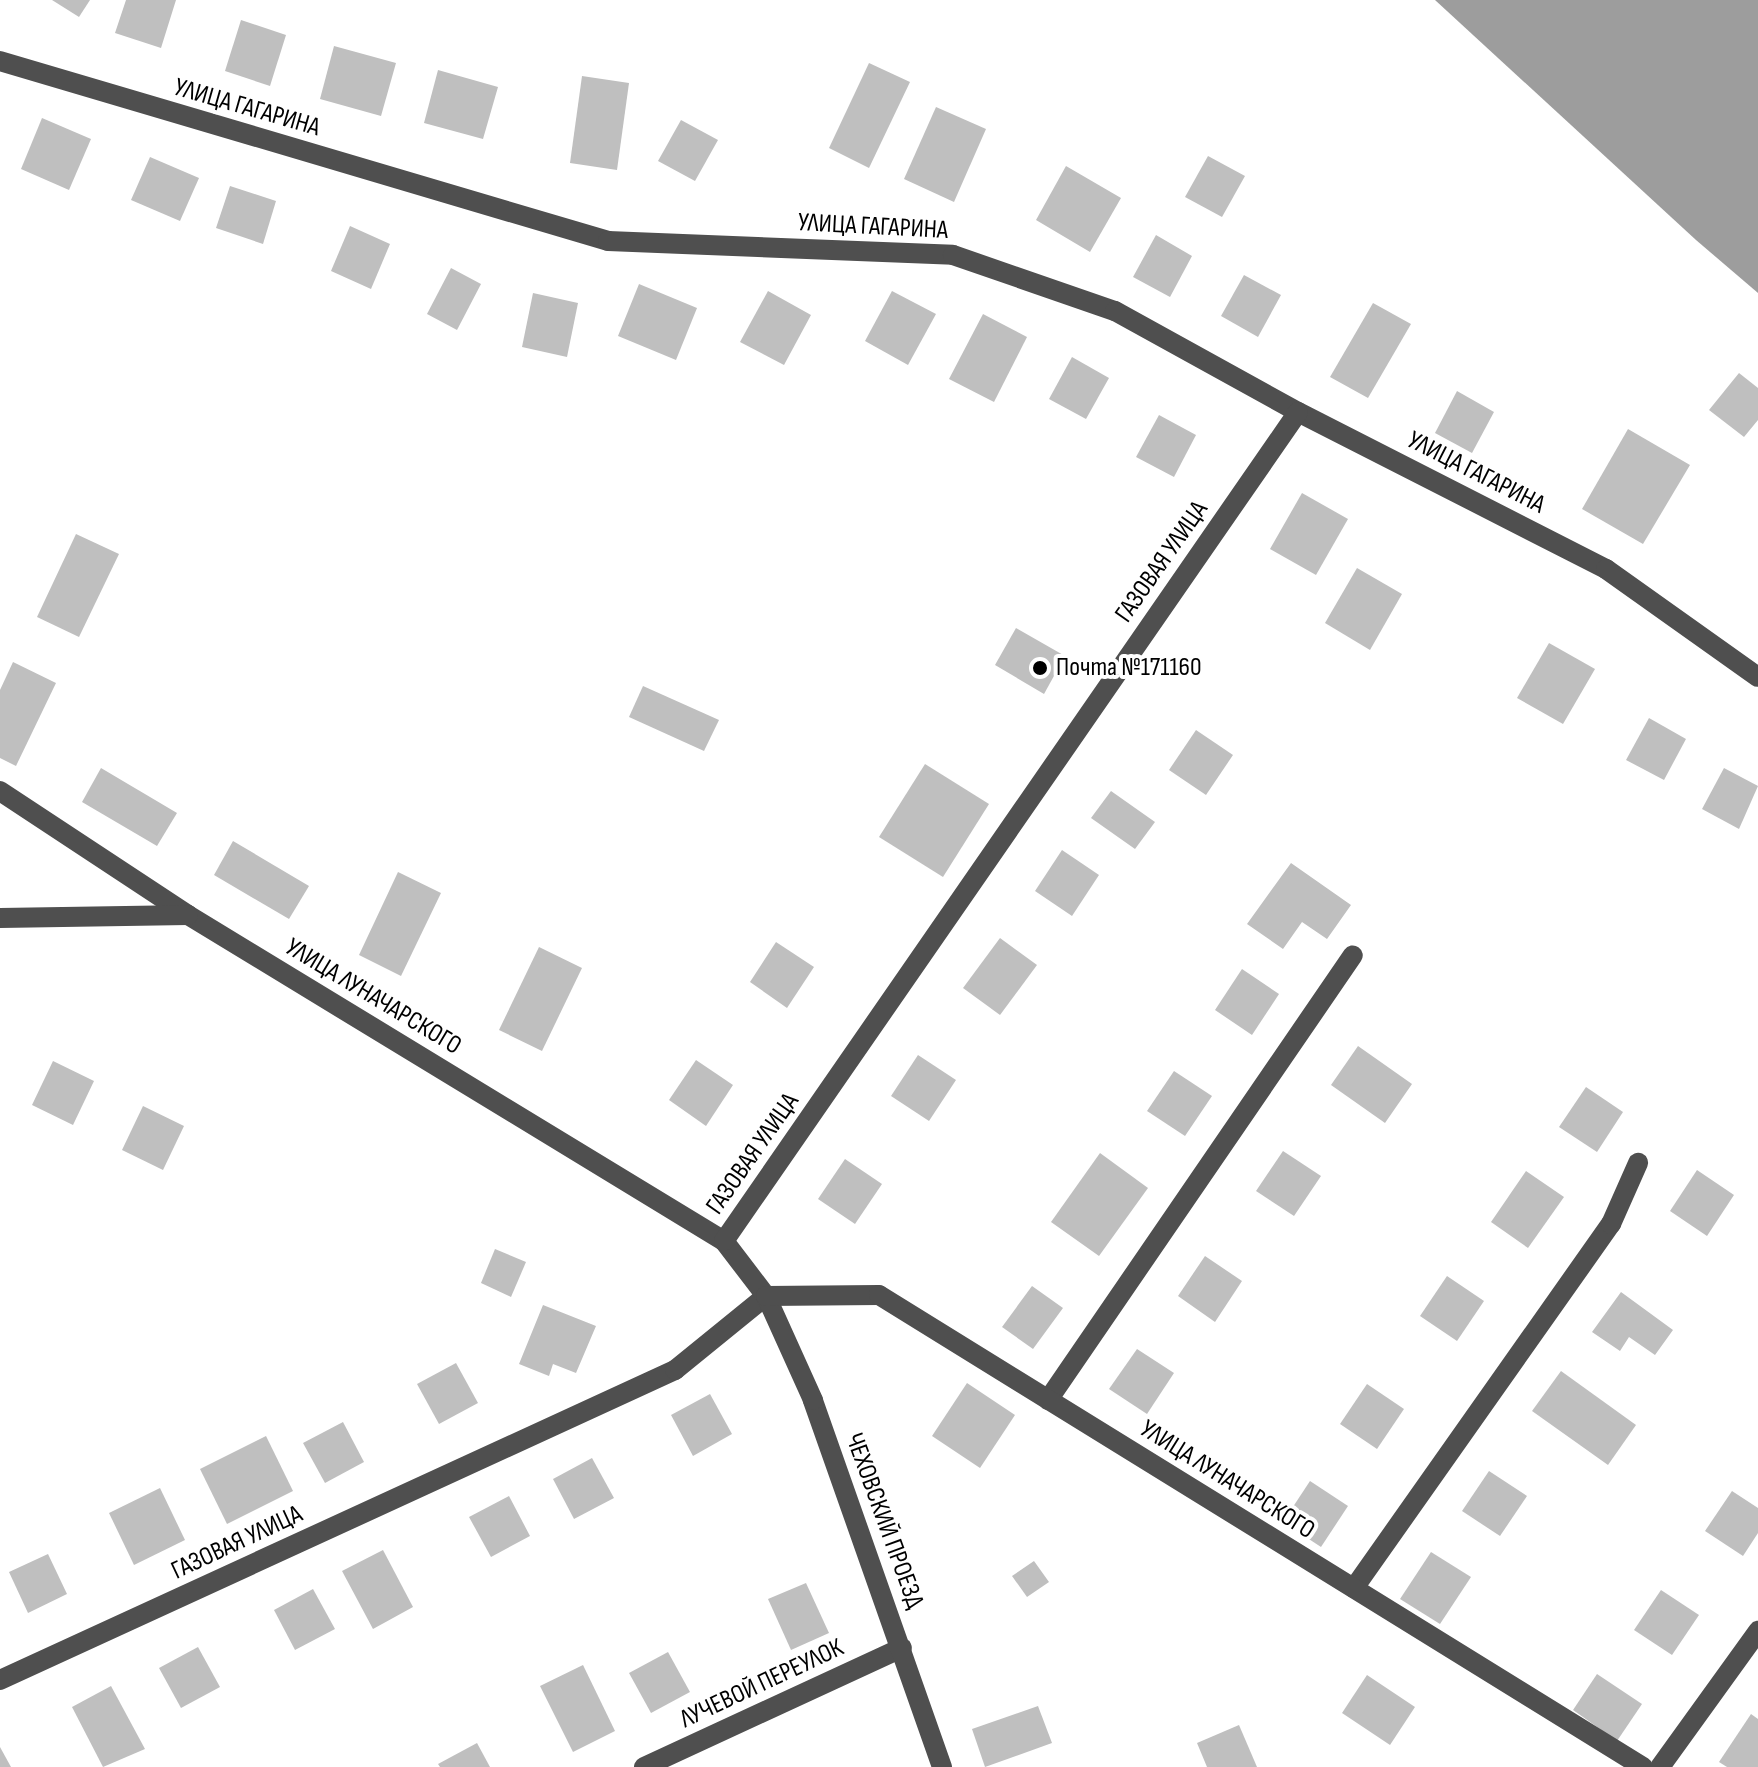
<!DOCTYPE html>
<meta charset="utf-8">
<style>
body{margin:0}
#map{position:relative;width:1758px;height:1767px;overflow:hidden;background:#fff;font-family:"Sofia Sans Condensed",sans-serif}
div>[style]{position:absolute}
.water>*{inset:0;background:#9d9d9d}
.building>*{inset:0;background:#bfbfbf}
.minor>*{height:20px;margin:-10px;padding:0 10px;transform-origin:10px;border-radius:10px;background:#4f4f4f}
.dots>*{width:22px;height:22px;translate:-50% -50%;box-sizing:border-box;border:4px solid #fff;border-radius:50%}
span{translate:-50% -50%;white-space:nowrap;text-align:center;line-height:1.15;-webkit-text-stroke:8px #fff;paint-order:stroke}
.street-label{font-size:26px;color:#000}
.poi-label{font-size:26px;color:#000}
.left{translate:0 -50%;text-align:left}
</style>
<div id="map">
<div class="water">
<i style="clip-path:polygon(1435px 0,1758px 0,1758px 293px,1696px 240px)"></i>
</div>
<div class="building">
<i style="clip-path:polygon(52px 0,90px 0,79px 17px)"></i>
<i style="clip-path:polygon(126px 0,176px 0,161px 48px,115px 33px)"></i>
<i style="clip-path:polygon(241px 20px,286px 35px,270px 86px,225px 71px)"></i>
<i style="clip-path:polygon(334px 46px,396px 63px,381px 116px,320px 99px)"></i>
<i style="clip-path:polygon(869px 63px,910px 82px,869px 168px,829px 148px)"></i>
<i style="clip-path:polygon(438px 70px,498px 87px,483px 139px,424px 123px)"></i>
<i style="clip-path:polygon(582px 76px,629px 83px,617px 170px,570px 163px)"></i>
<i style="clip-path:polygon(936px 107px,986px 129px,954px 202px,904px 179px)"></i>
<i style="clip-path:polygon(42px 118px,91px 139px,69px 190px,21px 169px)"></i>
<i style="clip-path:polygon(681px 120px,718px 140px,695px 181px,658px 161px)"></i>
<i style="clip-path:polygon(1208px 156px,1245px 176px,1222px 217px,1185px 197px)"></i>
<i style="clip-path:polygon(150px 157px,199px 178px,180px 221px,131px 200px)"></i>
<i style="clip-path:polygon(1066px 166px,1121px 198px,1090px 252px,1036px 220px)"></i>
<i style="clip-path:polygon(230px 186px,276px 201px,263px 244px,216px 228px)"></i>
<i style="clip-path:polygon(350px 226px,390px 244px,371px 289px,331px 271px)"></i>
<i style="clip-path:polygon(1156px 235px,1192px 256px,1170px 297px,1133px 277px)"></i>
<i style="clip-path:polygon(451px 268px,481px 284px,457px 330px,427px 314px)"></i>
<i style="clip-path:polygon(1244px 275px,1281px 295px,1258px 337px,1221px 316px)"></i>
<i style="clip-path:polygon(639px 284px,697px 308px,676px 360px,618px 336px)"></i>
<i style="clip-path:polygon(768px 291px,811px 315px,784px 365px,740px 342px)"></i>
<i style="clip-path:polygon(892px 291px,936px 314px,908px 365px,865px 341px)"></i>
<i style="clip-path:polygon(533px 293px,578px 303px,567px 357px,522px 347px)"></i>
<i style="clip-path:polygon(1373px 303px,1411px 324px,1368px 398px,1330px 377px)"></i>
<i style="clip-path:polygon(983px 314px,1027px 337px,994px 402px,949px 379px)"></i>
<i style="clip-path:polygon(1072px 357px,1109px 378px,1086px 419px,1049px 399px)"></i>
<i style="clip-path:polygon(1739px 373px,1758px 388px,1758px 420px,1744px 437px,1709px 410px)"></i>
<i style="clip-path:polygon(1457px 391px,1494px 412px,1472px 453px,1435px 433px)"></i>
<i style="clip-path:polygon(1159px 415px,1196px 435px,1174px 477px,1136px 457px)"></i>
<i style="clip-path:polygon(1628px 429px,1690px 465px,1643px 544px,1582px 509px)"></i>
<i style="clip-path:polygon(1302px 493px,1348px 519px,1316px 575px,1270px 549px)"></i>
<i style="clip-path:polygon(76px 534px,119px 554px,79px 637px,37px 617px)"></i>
<i style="clip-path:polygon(1357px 568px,1402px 594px,1370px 650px,1325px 623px)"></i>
<i style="clip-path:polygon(1016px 628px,1065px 656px,1044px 694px,995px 665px)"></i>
<i style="clip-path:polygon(1549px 643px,1595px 669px,1563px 724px,1517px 698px)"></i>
<i style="clip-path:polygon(13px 662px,56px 683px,16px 766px,0 758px,0 690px)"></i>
<i style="clip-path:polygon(643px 686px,719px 720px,704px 751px,629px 717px)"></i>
<i style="clip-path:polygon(1649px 718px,1686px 739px,1664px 780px,1626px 760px)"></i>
<i style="clip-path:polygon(1196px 730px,1233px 755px,1206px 795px,1169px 770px)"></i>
<i style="clip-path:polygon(925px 764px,989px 804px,943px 877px,879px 837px)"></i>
<i style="clip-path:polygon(101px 768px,177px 813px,157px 846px,82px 802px)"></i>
<i style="clip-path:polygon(1724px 768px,1758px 786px,1739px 829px,1702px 809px)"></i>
<i style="clip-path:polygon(1111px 791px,1155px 822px,1135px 849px,1091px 818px)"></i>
<i style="clip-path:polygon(233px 841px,309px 886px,289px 919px,214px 875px)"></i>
<i style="clip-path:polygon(1062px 850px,1099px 875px,1072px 916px,1035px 891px)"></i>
<i style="clip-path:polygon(1291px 863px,1351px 905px,1327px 939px,1302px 922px,1283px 949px,1247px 924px)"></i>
<i style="clip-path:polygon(398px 872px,441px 893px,401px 976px,359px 955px)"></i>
<i style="clip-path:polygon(1000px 938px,1037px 965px,1000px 1015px,963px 988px)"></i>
<i style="clip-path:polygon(776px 942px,814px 967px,787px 1008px,750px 982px)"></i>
<i style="clip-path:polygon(539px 947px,582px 968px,542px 1051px,499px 1030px)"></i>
<i style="clip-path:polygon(1242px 969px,1279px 994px,1252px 1035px,1215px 1010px)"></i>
<i style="clip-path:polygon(1358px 1046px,1412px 1084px,1385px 1123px,1331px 1085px)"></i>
<i style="clip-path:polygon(918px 1055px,956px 1080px,929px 1121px,891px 1096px)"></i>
<i style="clip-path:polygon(696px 1060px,733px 1085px,706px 1126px,669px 1100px)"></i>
<i style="clip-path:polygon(53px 1061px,94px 1081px,73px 1125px,32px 1105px)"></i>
<i style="clip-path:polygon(1174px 1071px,1212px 1096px,1185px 1136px,1147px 1111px)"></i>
<i style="clip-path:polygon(1586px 1087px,1623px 1112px,1597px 1152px,1559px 1127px)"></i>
<i style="clip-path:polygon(143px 1106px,184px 1126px,163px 1170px,122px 1150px)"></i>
<i style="clip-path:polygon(1283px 1151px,1321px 1176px,1294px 1216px,1256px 1191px)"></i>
<i style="clip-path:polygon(1100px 1153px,1148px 1188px,1099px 1256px,1051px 1222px)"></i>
<i style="clip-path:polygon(845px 1159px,882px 1184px,855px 1224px,818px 1199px)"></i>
<i style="clip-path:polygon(1697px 1170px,1734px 1195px,1707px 1236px,1670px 1211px)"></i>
<i style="clip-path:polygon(1526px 1171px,1564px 1197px,1528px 1248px,1491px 1222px)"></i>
<i style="clip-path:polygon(495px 1249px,526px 1262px,511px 1297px,481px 1283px)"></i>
<i style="clip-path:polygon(1205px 1256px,1242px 1281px,1215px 1322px,1178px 1296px)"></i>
<i style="clip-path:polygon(1447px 1276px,1484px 1301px,1457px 1341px,1420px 1316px)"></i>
<i style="clip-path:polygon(1032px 1286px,1063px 1308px,1033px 1349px,1002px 1327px)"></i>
<i style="clip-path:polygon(1621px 1292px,1673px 1330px,1655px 1355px,1629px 1337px,1620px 1351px,1592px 1332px)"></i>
<i style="clip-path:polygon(543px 1305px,596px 1326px,576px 1373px,553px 1364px,549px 1376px,519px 1364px)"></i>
<i style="clip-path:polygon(1137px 1349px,1174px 1373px,1147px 1414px,1109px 1389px)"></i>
<i style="clip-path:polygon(456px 1363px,478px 1403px,439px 1424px,417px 1384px)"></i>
<i style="clip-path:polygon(1561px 1371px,1636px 1425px,1608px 1465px,1532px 1411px)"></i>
<i style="clip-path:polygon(967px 1383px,1015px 1415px,980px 1468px,932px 1436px)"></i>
<i style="clip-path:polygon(1367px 1384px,1404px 1409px,1377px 1449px,1340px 1424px)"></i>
<i style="clip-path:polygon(710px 1394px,732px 1434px,693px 1456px,671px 1415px)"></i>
<i style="clip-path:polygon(343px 1422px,364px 1462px,325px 1483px,303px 1443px)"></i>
<i style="clip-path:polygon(266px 1436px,293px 1491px,227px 1524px,200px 1469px)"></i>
<i style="clip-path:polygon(592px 1458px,614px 1498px,574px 1519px,553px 1479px)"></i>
<i style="clip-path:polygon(1489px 1471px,1527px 1496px,1500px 1536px,1462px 1511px)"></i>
<i style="clip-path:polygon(1310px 1481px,1348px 1506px,1321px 1547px,1283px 1522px)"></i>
<i style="clip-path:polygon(160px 1488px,185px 1540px,134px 1565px,109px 1513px)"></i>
<i style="clip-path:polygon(1732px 1491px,1758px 1508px,1758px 1533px,1743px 1556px,1705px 1531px)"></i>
<i style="clip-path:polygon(509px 1496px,530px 1536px,491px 1557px,469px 1517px)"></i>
<i style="clip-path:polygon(383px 1550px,413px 1607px,373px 1629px,342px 1571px)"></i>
<i style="clip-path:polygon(1431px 1552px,1471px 1577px,1440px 1624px,1400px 1599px)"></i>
<i style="clip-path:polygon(48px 1554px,67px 1594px,28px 1613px,9px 1572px)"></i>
<i style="clip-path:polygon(1034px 1561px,1049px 1582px,1027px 1597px,1012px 1576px)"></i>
<i style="clip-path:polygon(806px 1583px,829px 1633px,791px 1650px,768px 1599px)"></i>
<i style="clip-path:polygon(313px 1589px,335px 1629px,295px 1650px,274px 1610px)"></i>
<i style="clip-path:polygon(1661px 1590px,1699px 1615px,1672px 1655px,1634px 1630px)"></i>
<i style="clip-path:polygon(198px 1647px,220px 1687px,181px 1708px,159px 1668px)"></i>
<i style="clip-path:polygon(668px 1652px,690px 1692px,651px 1713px,629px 1673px)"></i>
<i style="clip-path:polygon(583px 1665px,615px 1731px,573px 1752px,540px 1686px)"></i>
<i style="clip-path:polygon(1597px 1674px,1642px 1704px,1617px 1741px,1573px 1710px)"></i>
<i style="clip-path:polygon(1367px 1675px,1415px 1707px,1390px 1745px,1342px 1713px)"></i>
<i style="clip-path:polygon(111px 1686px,145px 1749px,103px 1767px,72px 1707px)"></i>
<i style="clip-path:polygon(1038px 1706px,1052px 1743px,985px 1767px,972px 1729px)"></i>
<i style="clip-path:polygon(1751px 1714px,1758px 1719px,1758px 1767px,1727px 1767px,1719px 1762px)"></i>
<i style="clip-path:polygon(1239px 1725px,1257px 1767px,1207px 1767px,1197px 1743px)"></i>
<i style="clip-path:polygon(477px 1743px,490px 1767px,440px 1767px,438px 1764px)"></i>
<i style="clip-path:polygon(0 1747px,11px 1767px,0 1767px)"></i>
</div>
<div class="minor">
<i style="left:0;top:61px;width:634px;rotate:16.49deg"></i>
<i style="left:608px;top:241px;width:345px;rotate:2.3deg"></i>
<i style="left:953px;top:255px;width:171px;rotate:19.1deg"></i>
<i style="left:1115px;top:311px;width:209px;rotate:28.9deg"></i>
<i style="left:1298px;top:412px;width:346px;rotate:27deg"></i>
<i style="left:1606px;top:569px;width:186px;rotate:35.4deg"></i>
<i style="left:0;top:791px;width:225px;rotate:33.4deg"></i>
<i style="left:188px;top:915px;width:627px;rotate:31.31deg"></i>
<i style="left:0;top:918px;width:188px;rotate:-0.9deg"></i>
<i style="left:1048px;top:1400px;width:539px;rotate:-55.57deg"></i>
<i style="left:1354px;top:1588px;width:446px;rotate:-54.8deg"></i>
<i style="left:1611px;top:1224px;width:67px;rotate:-66.1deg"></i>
<i style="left:0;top:1680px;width:743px;rotate:-24.67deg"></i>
<i style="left:675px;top:1370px;width:117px;rotate:-39.1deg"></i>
<i style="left:766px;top:1296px;width:69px;rotate:-127.4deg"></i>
<i style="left:724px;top:1241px;width:1008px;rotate:-55.3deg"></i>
<i style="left:644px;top:1767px;width:284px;rotate:-24.8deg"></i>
<i style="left:942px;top:1767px;width:389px;rotate:-109.4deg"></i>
<i style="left:813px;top:1400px;width:114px;rotate:-114.3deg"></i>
<i style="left:766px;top:1296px;width:113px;rotate:-0.5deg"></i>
<i style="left:879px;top:1295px;width:898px;rotate:31.71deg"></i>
<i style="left:1660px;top:1767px;width:168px;rotate:-54.2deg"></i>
</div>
<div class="dots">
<i style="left:1040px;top:668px;background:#000"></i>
</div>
<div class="street-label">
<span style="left:247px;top:108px;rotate:16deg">УЛИЦА ГАГАРИНА</span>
<span style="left:873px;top:227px;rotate:3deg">УЛИЦА ГАГАРИНА</span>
<span style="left:1476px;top:473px;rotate:27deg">УЛИЦА ГАГАРИНА</span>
<span style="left:1162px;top:562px;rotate:-55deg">ГАЗОВАЯ УЛИЦА</span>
<span style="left:373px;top:997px;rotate:31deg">УЛИЦА ЛУНАЧАРСКОГО</span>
<span style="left:753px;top:1154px;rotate:-55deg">ГАЗОВАЯ УЛИЦА</span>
<span style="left:1227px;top:1480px;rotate:32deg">УЛИЦА ЛУНАЧАРСКОГО</span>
<span style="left:884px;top:1521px;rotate:70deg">ЧЕХОВСКИЙ ПРОЕЗД</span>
<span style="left:237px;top:1543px;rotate:-25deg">ГАЗОВАЯ УЛИЦА</span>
<span style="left:762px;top:1684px;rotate:-25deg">ЛУЧЕВОЙ ПЕРЕУЛОК</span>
</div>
<div class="poi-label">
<span class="left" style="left:1056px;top:668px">Почта №171160</span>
</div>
</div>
